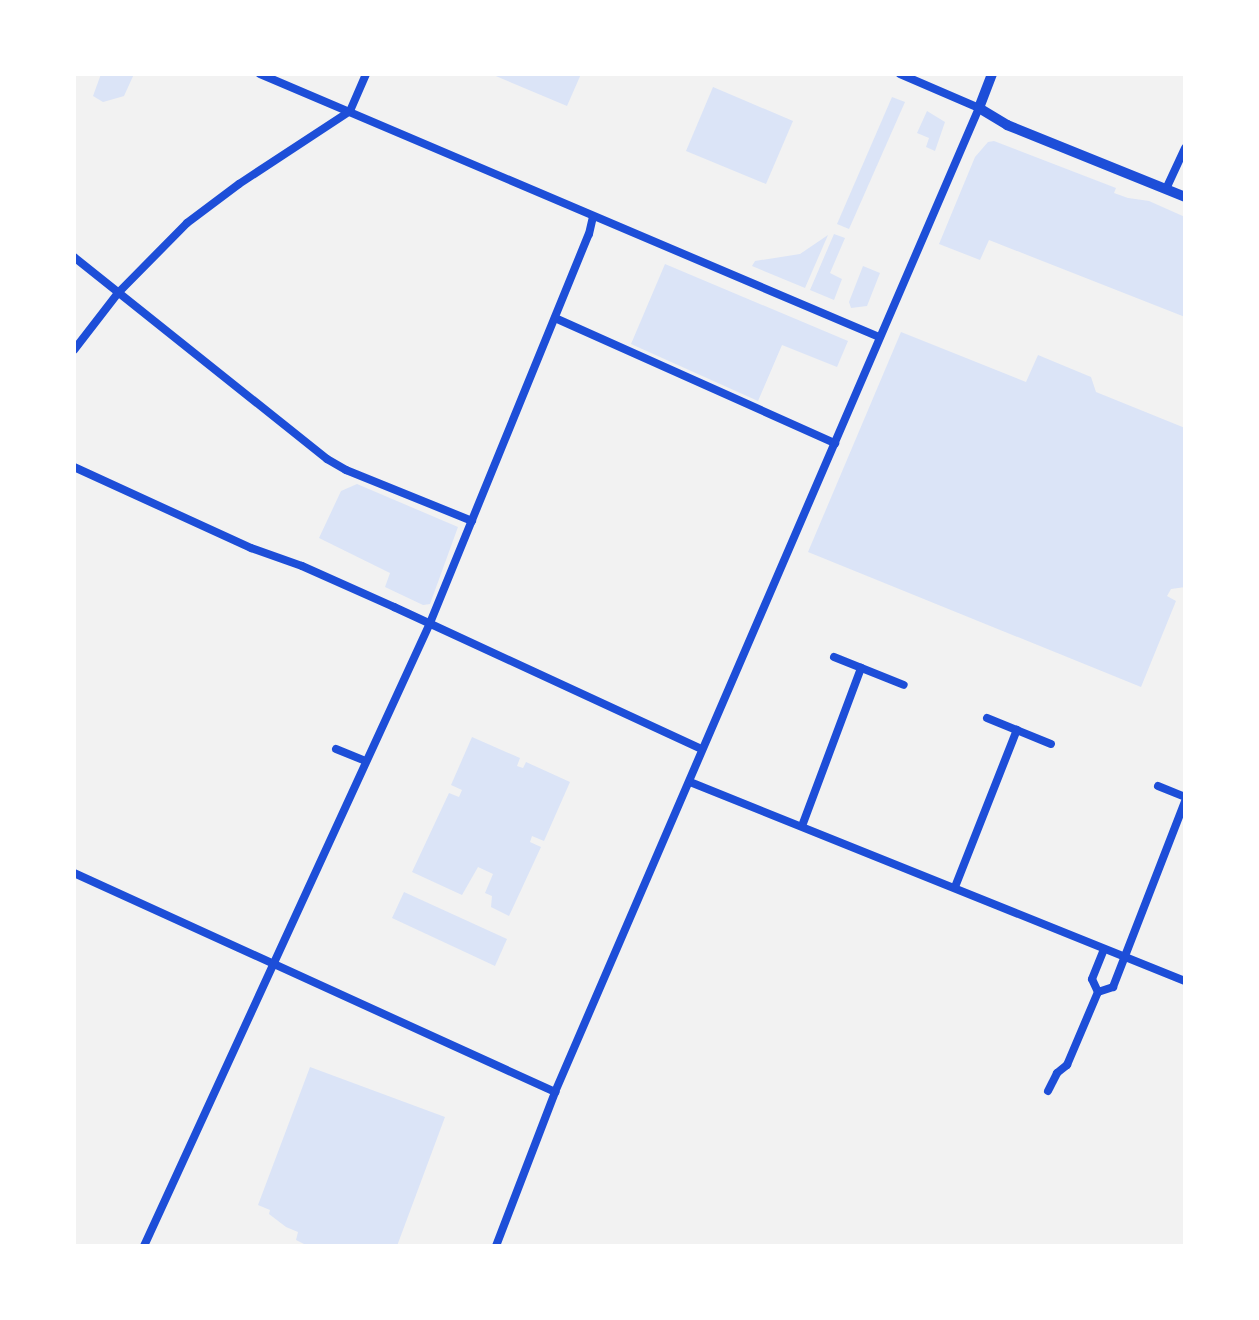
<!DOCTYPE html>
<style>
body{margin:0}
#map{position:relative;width:1259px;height:1320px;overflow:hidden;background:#f2f2f2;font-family:Figtree,sans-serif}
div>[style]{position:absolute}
.green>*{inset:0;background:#dbe4f7}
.minor>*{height:8px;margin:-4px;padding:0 4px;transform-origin:4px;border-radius:4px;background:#1d4ed8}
.tertiary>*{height:10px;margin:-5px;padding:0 5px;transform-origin:5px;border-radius:5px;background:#1d4ed8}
span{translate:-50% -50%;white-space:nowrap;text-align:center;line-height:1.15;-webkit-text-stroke:7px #fff;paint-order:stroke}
.frame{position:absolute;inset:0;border:76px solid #fff;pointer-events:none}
</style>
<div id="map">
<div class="green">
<i style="clip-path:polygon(101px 74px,134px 74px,124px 96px,103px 102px,93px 96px)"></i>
<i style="clip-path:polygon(491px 74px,581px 74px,567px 106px)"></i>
<i style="clip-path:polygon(713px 87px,793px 121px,766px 184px,686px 151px)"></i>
<i style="clip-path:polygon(892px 97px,905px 102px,849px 229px,837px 224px)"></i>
<i style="clip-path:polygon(927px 111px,945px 122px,935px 151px,926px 147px,929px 138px,917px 133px)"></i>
<i style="clip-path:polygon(994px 141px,1116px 188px,1114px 193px,1128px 198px,1149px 201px,1185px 217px,1185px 317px,989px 240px,980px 260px,939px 244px,975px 157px,988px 142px)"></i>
<i style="clip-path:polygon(834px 234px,845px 238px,830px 273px,842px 279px,834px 300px,810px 290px)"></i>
<i style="clip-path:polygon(828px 235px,805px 288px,752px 266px,755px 261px,800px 254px)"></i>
<i style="clip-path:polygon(665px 264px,848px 341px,837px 367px,782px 345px,758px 401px,631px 344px)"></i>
<i style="clip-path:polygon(863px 266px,880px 273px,867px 306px,851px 308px,849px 302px)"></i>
<i style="clip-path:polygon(901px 332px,1026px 382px,1038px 355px,1091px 377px,1096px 392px,1185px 428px,1185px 587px,1171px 589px,1167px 596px,1176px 601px,1141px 687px,808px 552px)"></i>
<i style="clip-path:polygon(357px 484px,458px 527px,430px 604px,423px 605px,385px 587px,390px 573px,319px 538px,341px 491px)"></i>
<i style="clip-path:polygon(472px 737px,520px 758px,517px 766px,523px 768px,526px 762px,570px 782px,544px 841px,532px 836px,530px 842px,541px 847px,509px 916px,491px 907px,492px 896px,485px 893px,493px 874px,478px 867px,462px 895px,412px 872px,449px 793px,459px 797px,462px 790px,451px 785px)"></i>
<i style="clip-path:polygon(404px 892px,507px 939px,495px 966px,392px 918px)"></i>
<i style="clip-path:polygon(310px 1067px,445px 1117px,397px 1246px,308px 1246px,296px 1240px,298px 1232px,286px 1227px,269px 1214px,270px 1210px,258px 1205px)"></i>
</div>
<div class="minor">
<i style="left:260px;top:74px;width:673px;rotate:23.02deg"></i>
<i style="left:350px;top:111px;width:40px;rotate:-66.6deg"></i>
<i style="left:1166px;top:189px;width:45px;rotate:-65.1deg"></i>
<i style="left:74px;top:257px;width:324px;rotate:38.6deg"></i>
<i style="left:327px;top:459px;width:22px;rotate:30deg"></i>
<i style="left:346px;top:470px;width:136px;rotate:22deg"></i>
<i style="left:555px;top:318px;width:307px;rotate:24.1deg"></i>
<i style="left:74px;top:350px;width:72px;rotate:-52.3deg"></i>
<i style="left:118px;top:293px;width:98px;rotate:-45.4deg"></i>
<i style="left:187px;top:223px;width:65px;rotate:-36.9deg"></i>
<i style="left:239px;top:184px;width:133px;rotate:-33.3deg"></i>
<i style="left:74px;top:467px;width:195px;rotate:24.6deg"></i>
<i style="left:251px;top:548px;width:54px;rotate:19.4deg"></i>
<i style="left:302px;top:566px;width:101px;rotate:24deg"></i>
<i style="left:394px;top:607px;width:339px;rotate:24.8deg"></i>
<i style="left:834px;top:657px;width:75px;rotate:21.8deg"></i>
<i style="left:987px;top:718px;width:69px;rotate:22.1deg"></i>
<i style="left:336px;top:749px;width:31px;rotate:22deg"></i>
<i style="left:690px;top:782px;width:534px;rotate:21.9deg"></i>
<i style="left:1158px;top:786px;width:29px;rotate:22deg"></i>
<i style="left:802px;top:826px;width:169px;rotate:-69.5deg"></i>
<i style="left:74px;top:873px;width:529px;rotate:24.48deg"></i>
<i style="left:955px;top:887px;width:169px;rotate:-68.5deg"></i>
<i style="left:1098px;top:992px;width:16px;rotate:-18deg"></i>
<i style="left:1113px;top:987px;width:199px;rotate:-68.8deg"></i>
<i style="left:1048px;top:1091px;width:20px;rotate:-63deg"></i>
<i style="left:1057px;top:1073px;width:13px;rotate:-39deg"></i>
<i style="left:1067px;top:1065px;width:79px;rotate:-67deg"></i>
<i style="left:1098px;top:992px;width:14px;rotate:-115deg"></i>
<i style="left:1092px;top:979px;width:32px;rotate:-68deg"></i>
<i style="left:144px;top:1246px;width:686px;rotate:-65.34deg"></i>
<i style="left:430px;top:623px;width:420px;rotate:-67.8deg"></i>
<i style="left:589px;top:234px;width:18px;rotate:-77deg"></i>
<i style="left:496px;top:1246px;width:165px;rotate:-69deg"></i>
<i style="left:555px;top:1092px;width:1071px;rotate:-66.69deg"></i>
<i style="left:979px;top:108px;width:86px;rotate:-156.7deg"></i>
</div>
<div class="tertiary">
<i style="left:992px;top:74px;width:36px;rotate:111deg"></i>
<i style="left:979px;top:108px;width:33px;rotate:31deg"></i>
<i style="left:1007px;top:125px;width:192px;rotate:22deg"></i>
</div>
<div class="frame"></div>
</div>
